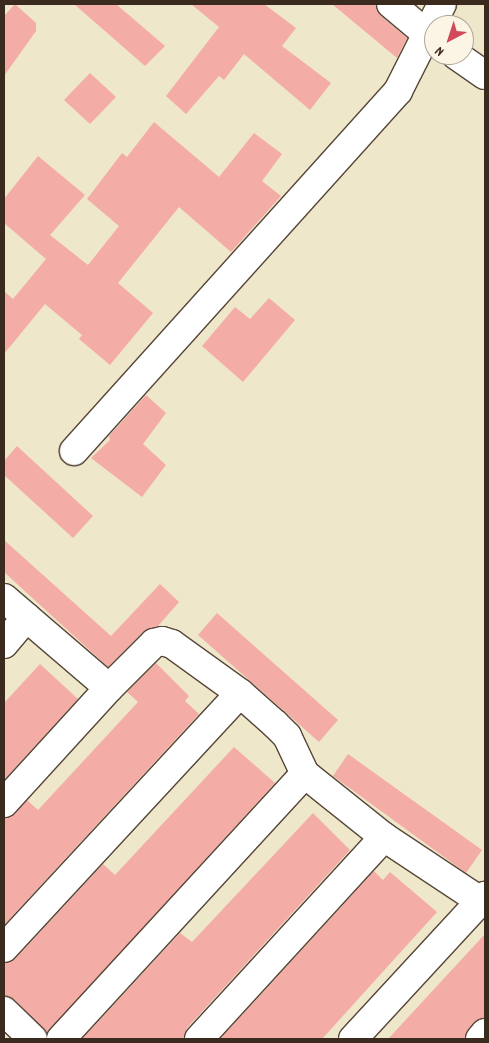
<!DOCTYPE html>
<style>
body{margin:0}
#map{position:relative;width:489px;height:1043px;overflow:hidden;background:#eee7ca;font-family:Dekko,sans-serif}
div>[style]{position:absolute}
.building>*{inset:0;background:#f4aca6}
.roads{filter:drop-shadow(1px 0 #564638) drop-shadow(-1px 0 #564638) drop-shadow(0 1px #564638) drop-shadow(0 -1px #564638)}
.minor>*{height:28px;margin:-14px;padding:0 14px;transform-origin:14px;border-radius:14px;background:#fff}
span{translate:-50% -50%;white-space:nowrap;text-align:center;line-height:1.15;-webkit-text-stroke:4px #fcf5e5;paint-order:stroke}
.frame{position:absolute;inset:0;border:5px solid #3b2a1e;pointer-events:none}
.north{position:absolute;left:424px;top:15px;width:50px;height:50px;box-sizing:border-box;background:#fcf5e5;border:1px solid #afa495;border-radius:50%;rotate:220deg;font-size:14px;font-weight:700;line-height:20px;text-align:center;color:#3b2a1e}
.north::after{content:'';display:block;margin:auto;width:18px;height:22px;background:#d1495b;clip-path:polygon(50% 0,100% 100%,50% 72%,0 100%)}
</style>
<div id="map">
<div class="building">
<i style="clip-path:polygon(15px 4px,36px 23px,36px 31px,4px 76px,4px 16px)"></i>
<i style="clip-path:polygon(74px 4px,116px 4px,165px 46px,145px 66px)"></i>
<i style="clip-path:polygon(191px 4px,264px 4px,296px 28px,282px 46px,331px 83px,310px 110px,244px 54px,224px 80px,219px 76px,186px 114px,166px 96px,219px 27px)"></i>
<i style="clip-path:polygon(332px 4px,376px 4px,381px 16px,407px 38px,397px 58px)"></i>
<i style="clip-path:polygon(90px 73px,116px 97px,90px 124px,64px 100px)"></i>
<i style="clip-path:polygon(154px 122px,219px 177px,254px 133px,282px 154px,262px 181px,281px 196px,231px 252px,179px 207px,118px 283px,153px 313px,110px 365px,79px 339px,82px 335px,45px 304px,4px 354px,4px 291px,13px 299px,46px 259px,4px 223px,4px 199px,38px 156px,85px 195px,50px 235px,88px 265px,119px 226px,87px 199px,122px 153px,127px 157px)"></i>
<i style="clip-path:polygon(269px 298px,295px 320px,243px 382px,202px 346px,235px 307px,250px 319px)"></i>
<i style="clip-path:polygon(146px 395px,166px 413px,143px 444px,166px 465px,142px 497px,91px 458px,110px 440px,109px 436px)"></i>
<i style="clip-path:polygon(17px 446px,93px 516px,73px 538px,4px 475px,4px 461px)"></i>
<i style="clip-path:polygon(4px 540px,111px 636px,160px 584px,179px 602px,158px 626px,143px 632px,108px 667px,4px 572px)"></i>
<i style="clip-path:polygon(217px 613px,338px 720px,319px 742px,198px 635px)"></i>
<i style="clip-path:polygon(156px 663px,189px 696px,185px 701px,199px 714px,4px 925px,4px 818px,15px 814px,27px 800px,38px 810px,138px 702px,127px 692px)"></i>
<i style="clip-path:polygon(40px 664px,78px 699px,4px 780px,4px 703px)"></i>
<i style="clip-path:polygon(234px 747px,275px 783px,47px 1033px,15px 1000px,4px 996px,4px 963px,15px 959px,103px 864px,115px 875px)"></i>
<i style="clip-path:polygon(348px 754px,482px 850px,466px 873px,333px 776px)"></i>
<i style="clip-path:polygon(313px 813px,350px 850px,187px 1028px,184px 1039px,82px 1039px,180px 933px,192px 942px)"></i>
<i style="clip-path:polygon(374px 871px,383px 880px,390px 872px,437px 912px,322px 1039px,220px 1039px)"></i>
<i style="clip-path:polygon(485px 934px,485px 1018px,473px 1023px,465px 1039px,388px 1039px)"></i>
</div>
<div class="roads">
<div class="minor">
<i style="left:391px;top:4px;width:56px;rotate:39.9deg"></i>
<i style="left:456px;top:55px;width:35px;rotate:35deg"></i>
<i style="left:74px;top:451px;width:484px;rotate:-48deg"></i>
<i style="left:398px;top:91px;width:97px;rotate:-63.2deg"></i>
<i style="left:4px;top:598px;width:138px;rotate:40.6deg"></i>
<i style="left:4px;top:644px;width:35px;rotate:-50deg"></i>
<i style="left:4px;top:803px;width:156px;rotate:-47.6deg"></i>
<i style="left:109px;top:688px;width:64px;rotate:-45deg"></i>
<i style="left:154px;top:643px;width:8px;rotate:-14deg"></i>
<i style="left:162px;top:641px;width:10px;rotate:17deg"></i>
<i style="left:172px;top:644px;width:84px;rotate:35.8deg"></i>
<i style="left:240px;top:693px;width:47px;rotate:41.5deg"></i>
<i style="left:275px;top:724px;width:17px;rotate:45deg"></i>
<i style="left:287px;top:736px;width:42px;rotate:64.7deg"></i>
<i style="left:305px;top:774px;width:101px;rotate:38.6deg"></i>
<i style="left:384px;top:837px;width:121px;rotate:33.6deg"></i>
<i style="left:4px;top:948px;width:347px;rotate:-47.2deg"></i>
<i style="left:4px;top:1011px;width:40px;rotate:44deg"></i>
<i style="left:61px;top:1039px;width:360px;rotate:-47.4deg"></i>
<i style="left:199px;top:1039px;width:274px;rotate:-47.5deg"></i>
<i style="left:353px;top:1039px;width:195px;rotate:-47.3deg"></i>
<i style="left:480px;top:1039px;width:8px;rotate:-50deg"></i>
</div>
</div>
<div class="frame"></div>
<div class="north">N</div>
</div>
